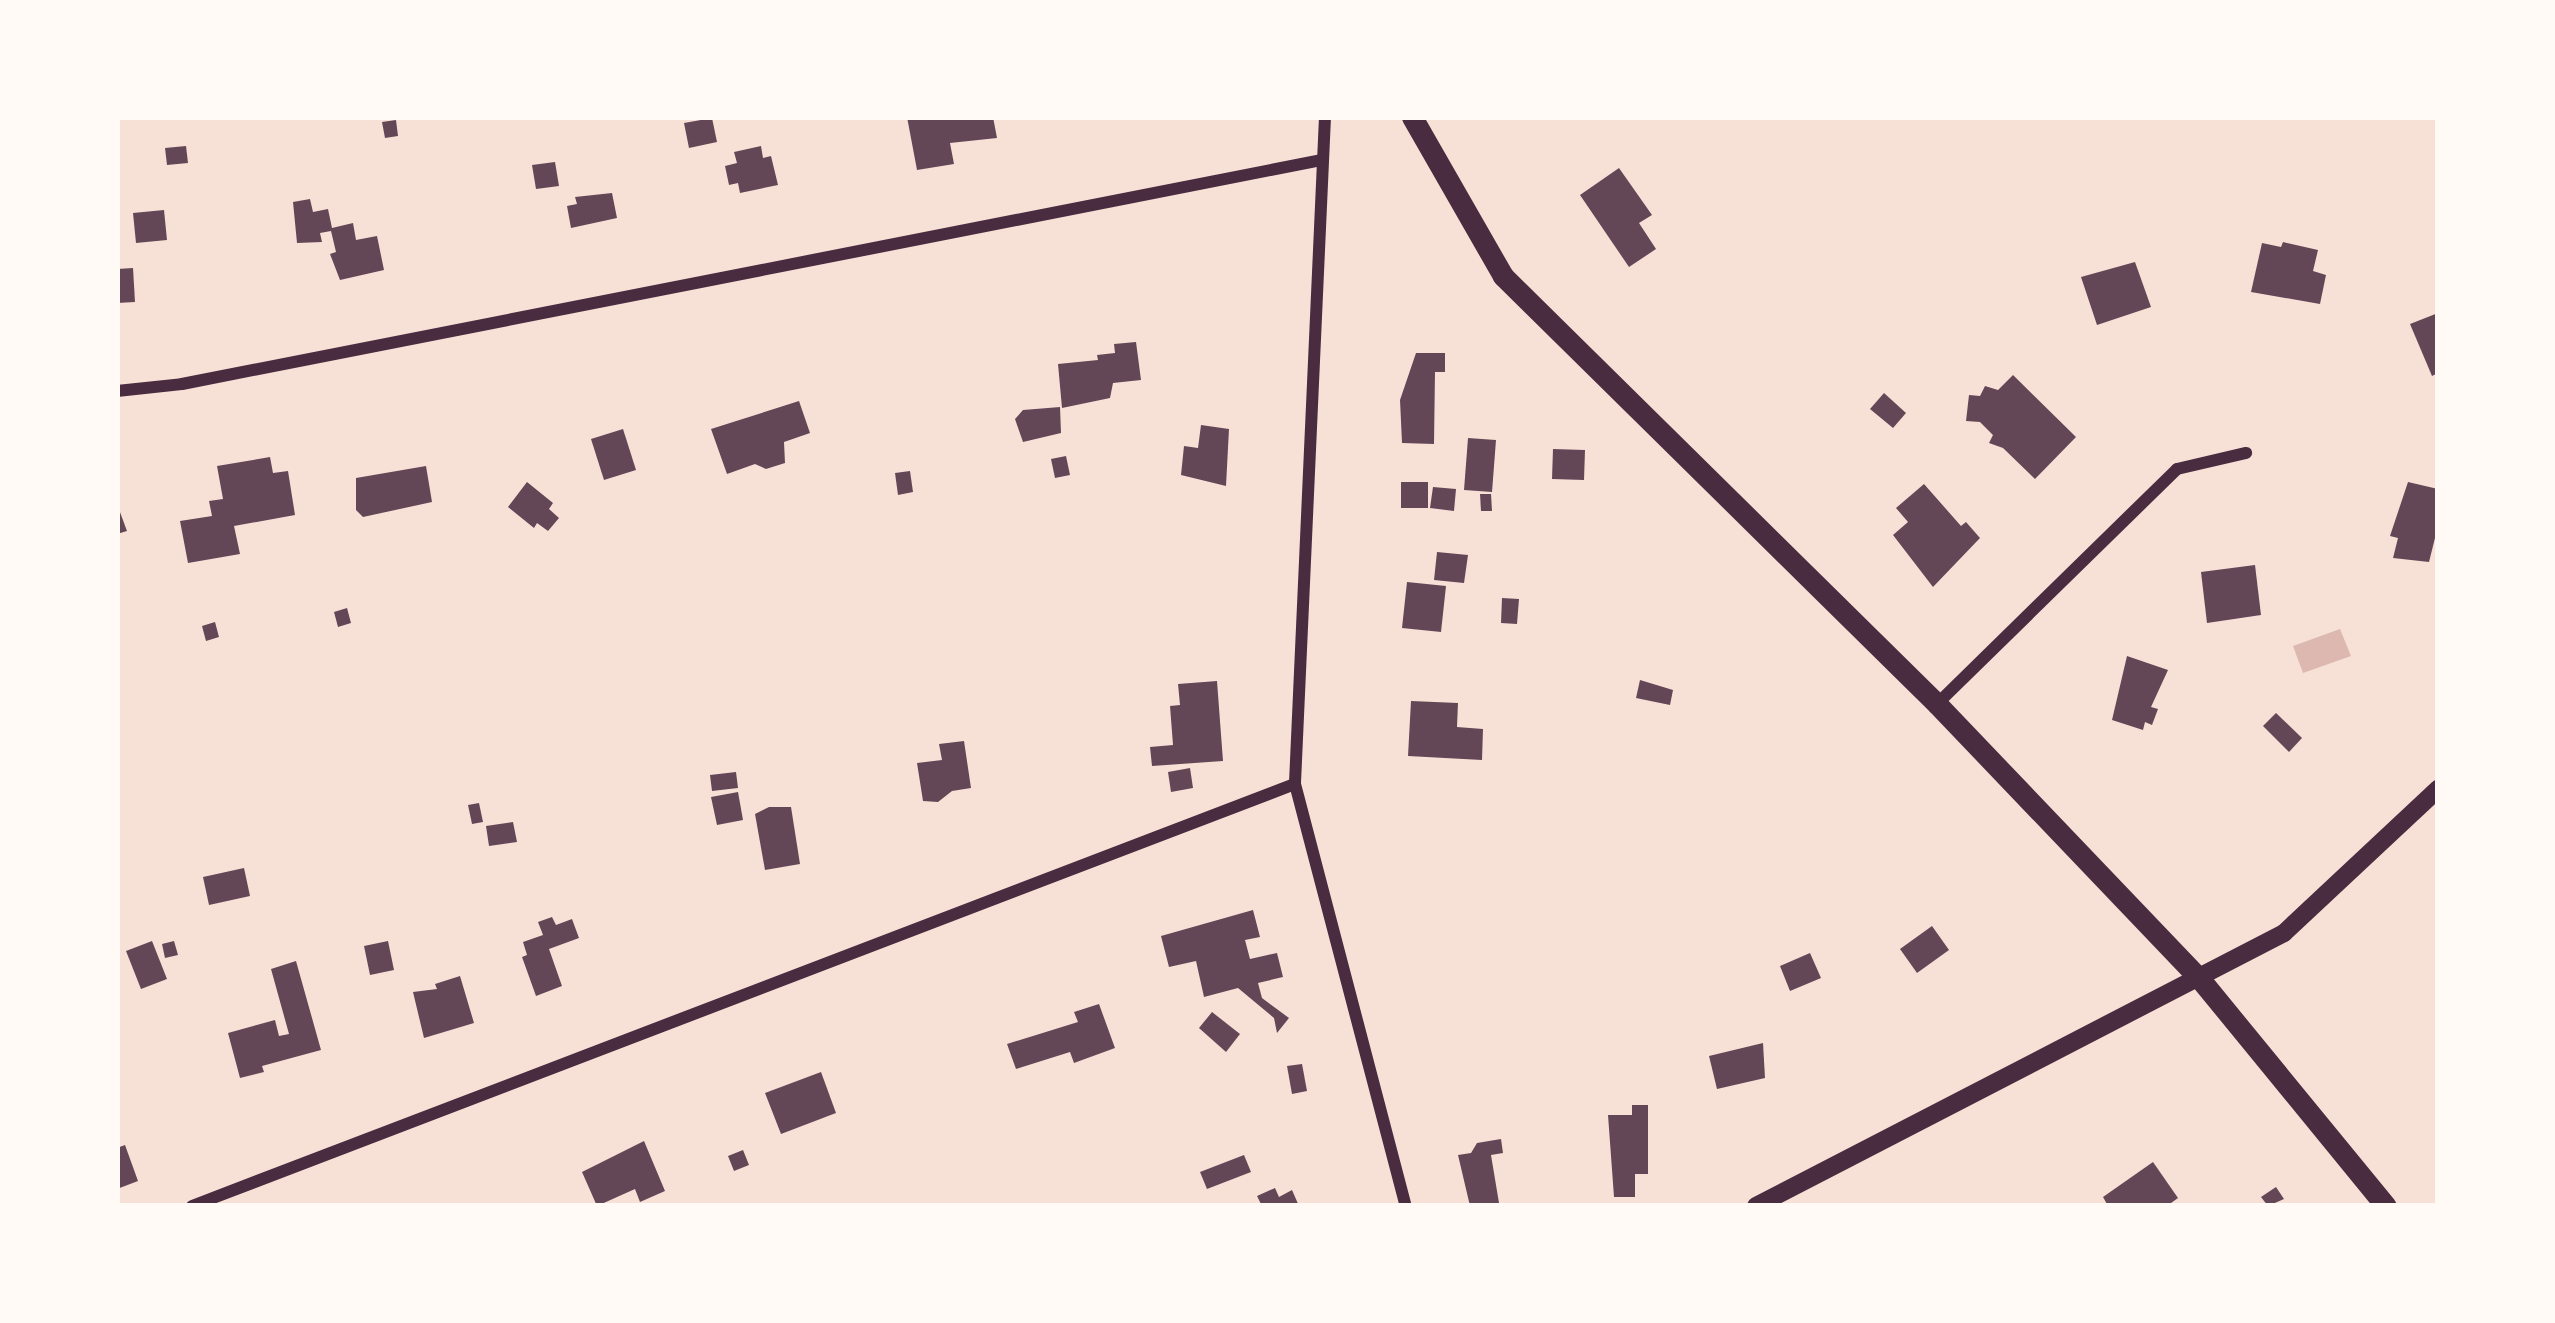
<!DOCTYPE html>
<style>
body{margin:0}
#map{position:relative;width:2555px;height:1323px;overflow:hidden;background:#f7e1d7;font-family:"Fira Sans",sans-serif}
div>[style]{position:absolute}
.water>*{inset:0;background:#dcb8b0}
.building>*{inset:0;background:#644757}
.minor>*{height:12px;margin:-6px;padding:0 6px;transform-origin:6px;border-radius:6px;background:#4a2c40}
.tertiary>*{height:18px;margin:-9px;padding:0 9px;transform-origin:9px;border-radius:9px;background:#4a2c40}
.secondary>*{height:21px;margin:-10.5px;padding:0 10.5px;transform-origin:10.5px;border-radius:10.5px;background:#4a2c40}
span{translate:-50% -50%;white-space:nowrap;text-align:center;line-height:1.15;-webkit-text-stroke:9px #fffaf5;paint-order:stroke}
.frame{position:absolute;inset:0;border:120px solid #fffaf5;pointer-events:none}
</style>
<div id="map">
<div class="water">
<i style="clip-path:polygon(2340px 629px,2351px 656px,2303px 673px,2293px 646px)"></i>
</div>
<div class="building">
<i style="clip-path:polygon(907px 117px,993px 117px,997px 138px,950px 143px,954px 164px,917px 170px)"></i>
<i style="clip-path:polygon(712px 118px,717px 142px,689px 148px,684px 123px)"></i>
<i style="clip-path:polygon(396px 120px,398px 136px,385px 138px,382px 122px)"></i>
<i style="clip-path:polygon(186px 146px,188px 163px,167px 165px,165px 148px)"></i>
<i style="clip-path:polygon(761px 146px,763px 158px,771px 156px,778px 185px,740px 193px,738px 183px,729px 185px,725px 166px,737px 163px,734px 152px)"></i>
<i style="clip-path:polygon(555px 162px,559px 186px,536px 189px,532px 165px)"></i>
<i style="clip-path:polygon(1619px 168px,1652px 215px,1639px 223px,1656px 249px,1629px 267px,1580px 195px)"></i>
<i style="clip-path:polygon(612px 193px,617px 218px,571px 228px,567px 206px,577px 204px,575px 197px)"></i>
<i style="clip-path:polygon(310px 199px,313px 212px,328px 209px,332px 228px,353px 223px,356px 240px,377px 236px,384px 270px,340px 280px,330px 254px,336px 252px,331px 231px,320px 233px,322px 242px,297px 243px,293px 202px)"></i>
<i style="clip-path:polygon(164px 210px,167px 240px,136px 243px,133px 213px)"></i>
<i style="clip-path:polygon(2283px 242px,2318px 250px,2313px 271px,2326px 275px,2320px 304px,2251px 292px,2262px 243px,2281px 247px)"></i>
<i style="clip-path:polygon(2135px 262px,2151px 307px,2097px 325px,2081px 277px)"></i>
<i style="clip-path:polygon(133px 268px,135px 302px,117px 303px,117px 269px)"></i>
<i style="clip-path:polygon(2438px 313px,2438px 373px,2432px 376px,2410px 324px)"></i>
<i style="clip-path:polygon(1136px 342px,1141px 380px,1113px 383px,1110px 398px,1062px 408px,1058px 364px,1098px 360px,1097px 355px,1115px 353px,1114px 344px)"></i>
<i style="clip-path:polygon(1416px 353px,1445px 353px,1445px 372px,1435px 372px,1434px 444px,1402px 443px,1400px 400px)"></i>
<i style="clip-path:polygon(2013px 375px,2076px 437px,2035px 479px,2003px 448px,1989px 443px,1993px 435px,1980px 422px,1966px 421px,1969px 395px,1980px 396px,1985px 386px,1998px 390px)"></i>
<i style="clip-path:polygon(1884px 393px,1906px 413px,1893px 428px,1870px 409px)"></i>
<i style="clip-path:polygon(799px 401px,810px 433px,784px 442px,785px 463px,766px 469px,755px 464px,727px 474px,711px 429px)"></i>
<i style="clip-path:polygon(1060px 407px,1061px 433px,1023px 442px,1015px 419px,1023px 410px)"></i>
<i style="clip-path:polygon(1201px 425px,1229px 429px,1226px 486px,1181px 475px,1184px 446px,1198px 448px)"></i>
<i style="clip-path:polygon(623px 429px,636px 470px,604px 480px,591px 439px)"></i>
<i style="clip-path:polygon(1468px 438px,1496px 440px,1492px 492px,1464px 490px)"></i>
<i style="clip-path:polygon(1553px 449px,1585px 450px,1584px 480px,1552px 479px)"></i>
<i style="clip-path:polygon(1066px 456px,1070px 475px,1055px 478px,1051px 459px)"></i>
<i style="clip-path:polygon(270px 457px,273px 473px,288px 471px,295px 515px,234px 526px,240px 554px,188px 563px,180px 521px,212px 516px,209px 501px,223px 499px,217px 466px)"></i>
<i style="clip-path:polygon(426px 466px,432px 502px,363px 517px,356px 510px,356px 478px)"></i>
<i style="clip-path:polygon(910px 471px,913px 492px,898px 495px,895px 473px)"></i>
<i style="clip-path:polygon(527px 482px,553px 503px,549px 509px,559px 518px,548px 531px,537px 523px,534px 528px,508px 507px)"></i>
<i style="clip-path:polygon(1401px 482px,1428px 482px,1428px 508px,1401px 508px)"></i>
<i style="clip-path:polygon(2408px 482px,2438px 489px,2438px 526px,2429px 562px,2393px 558px,2398px 538px,2390px 536px)"></i>
<i style="clip-path:polygon(1924px 484px,1961px 526px,1966px 522px,1980px 538px,1933px 587px,1893px 535px,1908px 522px,1896px 508px)"></i>
<i style="clip-path:polygon(1433px 487px,1456px 489px,1454px 511px,1430px 508px)"></i>
<i style="clip-path:polygon(1480px 494px,1491px 494px,1492px 511px,1481px 511px)"></i>
<i style="clip-path:polygon(117px 504px,127px 531px,117px 534px)"></i>
<i style="clip-path:polygon(1437px 552px,1468px 555px,1464px 583px,1434px 580px)"></i>
<i style="clip-path:polygon(2255px 565px,2261px 615px,2207px 623px,2201px 572px)"></i>
<i style="clip-path:polygon(1407px 582px,1446px 586px,1441px 632px,1402px 628px)"></i>
<i style="clip-path:polygon(1502px 598px,1519px 599px,1517px 624px,1501px 623px)"></i>
<i style="clip-path:polygon(347px 608px,351px 623px,338px 627px,334px 612px)"></i>
<i style="clip-path:polygon(215px 622px,219px 637px,206px 641px,202px 626px)"></i>
<i style="clip-path:polygon(2127px 656px,2168px 670px,2151px 707px,2158px 709px,2152px 725px,2145px 722px,2143px 730px,2112px 720px)"></i>
<i style="clip-path:polygon(1640px 680px,1673px 690px,1670px 705px,1636px 698px)"></i>
<i style="clip-path:polygon(1217px 681px,1223px 761px,1152px 766px,1150px 747px,1173px 745px,1170px 706px,1180px 705px,1178px 684px)"></i>
<i style="clip-path:polygon(1411px 701px,1458px 703px,1457px 727px,1483px 729px,1482px 760px,1408px 756px)"></i>
<i style="clip-path:polygon(2276px 713px,2302px 738px,2289px 752px,2263px 726px)"></i>
<i style="clip-path:polygon(964px 741px,971px 788px,952px 791px,938px 802px,923px 801px,917px 763px,942px 760px,939px 744px)"></i>
<i style="clip-path:polygon(1190px 768px,1193px 788px,1171px 792px,1168px 772px)"></i>
<i style="clip-path:polygon(736px 772px,738px 788px,712px 791px,710px 775px)"></i>
<i style="clip-path:polygon(738px 792px,743px 820px,717px 825px,711px 797px)"></i>
<i style="clip-path:polygon(479px 803px,483px 822px,472px 824px,468px 805px)"></i>
<i style="clip-path:polygon(769px 807px,791px 807px,800px 864px,765px 870px,755px 814px)"></i>
<i style="clip-path:polygon(513px 822px,517px 842px,489px 846px,486px 826px)"></i>
<i style="clip-path:polygon(244px 868px,250px 896px,209px 905px,203px 877px)"></i>
<i style="clip-path:polygon(1253px 910px,1260px 937px,1245px 940px,1250px 959px,1277px 953px,1283px 977px,1258px 983px,1262px 998px,1289px 1018px,1277px 1033px,1274px 1018px,1238px 988px,1204px 997px,1196px 961px,1169px 967px,1161px 936px)"></i>
<i style="clip-path:polygon(552px 917px,556px 925px,572px 919px,579px 938px,549px 949px,562px 986px,536px 996px,522px 957px,527px 955px,523px 942px,543px 935px,538px 922px)"></i>
<i style="clip-path:polygon(1932px 926px,1949px 950px,1917px 973px,1900px 949px)"></i>
<i style="clip-path:polygon(152px 941px,167px 979px,141px 989px,126px 951px)"></i>
<i style="clip-path:polygon(174px 941px,178px 955px,165px 958px,162px 944px)"></i>
<i style="clip-path:polygon(388px 941px,394px 970px,370px 975px,364px 946px)"></i>
<i style="clip-path:polygon(1810px 953px,1821px 978px,1790px 991px,1780px 966px)"></i>
<i style="clip-path:polygon(296px 961px,321px 1050px,262px 1066px,264px 1072px,240px 1078px,228px 1033px,275px 1020px,279px 1036px,289px 1034px,271px 969px)"></i>
<i style="clip-path:polygon(460px 976px,474px 1023px,424px 1038px,413px 992px,437px 989px,435px 984px)"></i>
<i style="clip-path:polygon(1099px 1004px,1115px 1048px,1074px 1063px,1070px 1052px,1016px 1069px,1007px 1044px,1078px 1022px,1074px 1012px)"></i>
<i style="clip-path:polygon(1212px 1012px,1240px 1034px,1226px 1052px,1199px 1028px)"></i>
<i style="clip-path:polygon(1763px 1043px,1765px 1078px,1717px 1089px,1709px 1056px)"></i>
<i style="clip-path:polygon(1302px 1064px,1307px 1091px,1292px 1094px,1287px 1066px)"></i>
<i style="clip-path:polygon(821px 1072px,836px 1113px,781px 1134px,765px 1093px)"></i>
<i style="clip-path:polygon(1632px 1105px,1648px 1105px,1648px 1174px,1635px 1174px,1635px 1197px,1614px 1197px,1608px 1115px,1632px 1115px)"></i>
<i style="clip-path:polygon(1501px 1139px,1503px 1153px,1491px 1155px,1499px 1203px,1470px 1206px,1458px 1155px,1471px 1153px,1477px 1143px)"></i>
<i style="clip-path:polygon(644px 1141px,665px 1191px,640px 1202px,635px 1189px,597px 1206px,582px 1172px)"></i>
<i style="clip-path:polygon(125px 1145px,138px 1181px,117px 1189px,117px 1148px)"></i>
<i style="clip-path:polygon(743px 1150px,749px 1165px,734px 1171px,728px 1156px)"></i>
<i style="clip-path:polygon(1244px 1155px,1251px 1172px,1207px 1189px,1200px 1172px)"></i>
<i style="clip-path:polygon(2153px 1162px,2178px 1198px,2167px 1206px,2108px 1206px,2103px 1197px)"></i>
<i style="clip-path:polygon(2276px 1187px,2284px 1199px,2268px 1206px,2261px 1197px)"></i>
<i style="clip-path:polygon(1275px 1188px,1279px 1197px,1292px 1190px,1299px 1206px,1262px 1206px,1257px 1196px)"></i>
</div>
<div class="minor">
<i style="left:1325px;top:117px;width:668px;rotate:92.58deg"></i>
<i style="left:1295px;top:784px;width:436px;rotate:75.3deg"></i>
<i style="left:117px;top:391px;width:65px;rotate:-6.1deg"></i>
<i style="left:182px;top:384px;width:1162px;rotate:-11.12deg"></i>
<i style="left:1937px;top:704px;width:336px;rotate:-44.4deg"></i>
<i style="left:2177px;top:469px;width:71px;rotate:-13.1deg"></i>
<i style="left:192px;top:1206px;width:1181px;rotate:-20.94deg"></i>
</div>
<div class="tertiary">
<i style="left:1756px;top:1206px;width:594px;rotate:-27.34deg"></i>
<i style="left:2284px;top:933px;width:211px;rotate:-43.1deg"></i>
</div>
<div class="secondary">
<i style="left:1412px;top:117px;width:183px;rotate:60.2deg"></i>
<i style="left:1503px;top:276px;width:610px;rotate:44.6deg"></i>
<i style="left:1937px;top:704px;width:381px;rotate:46.3deg"></i>
<i style="left:2200px;top:979px;width:293px;rotate:50.7deg"></i>
</div>
<div class="frame"></div>
</div>
